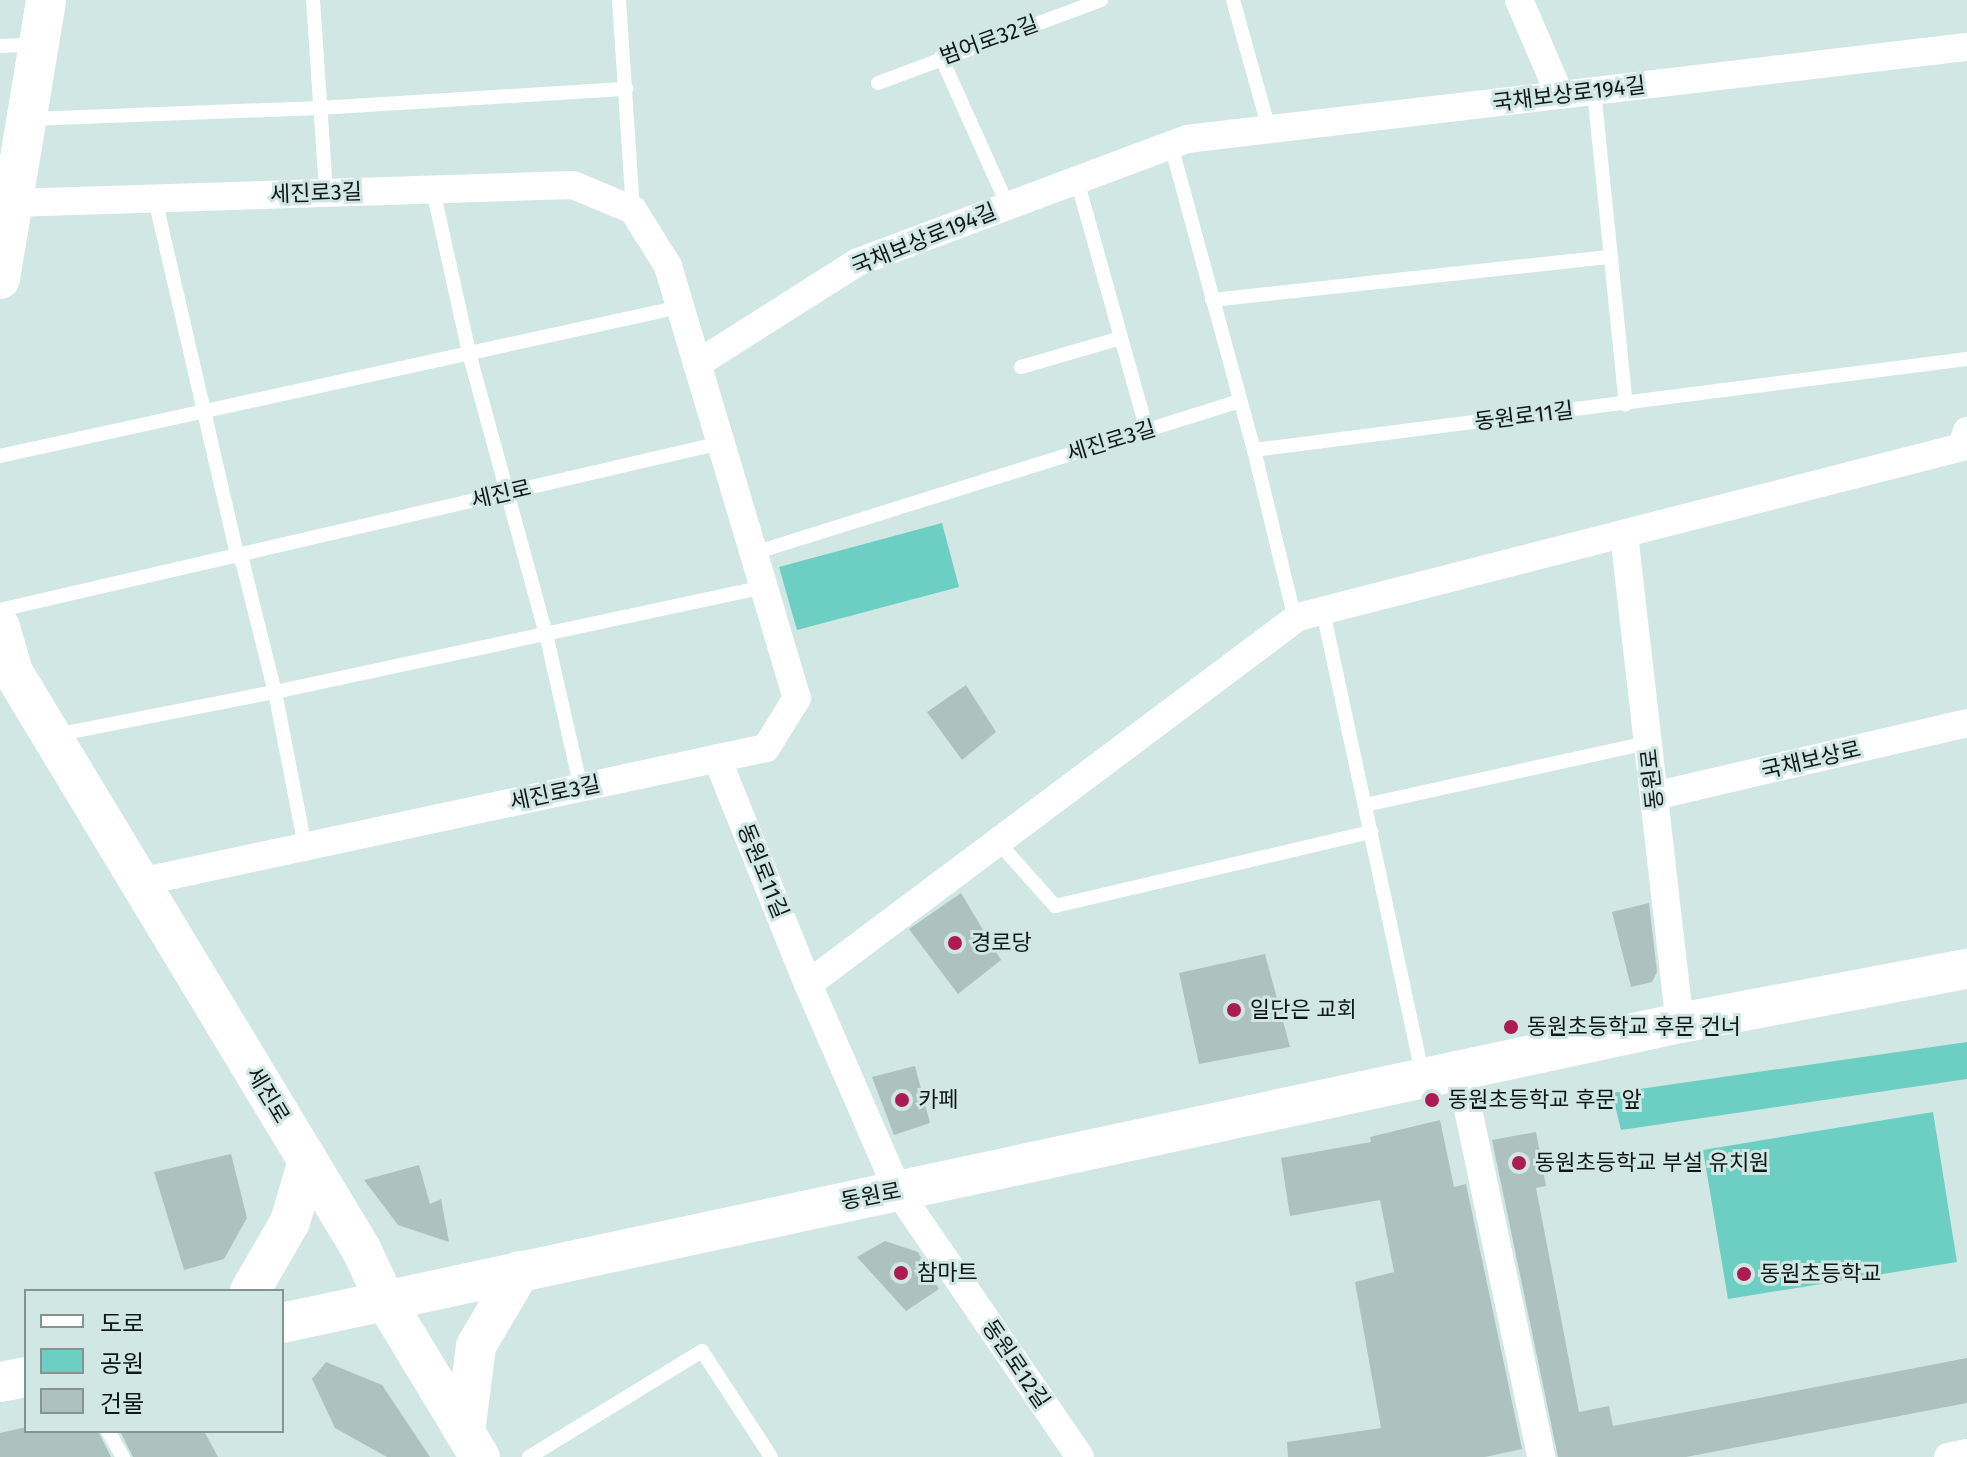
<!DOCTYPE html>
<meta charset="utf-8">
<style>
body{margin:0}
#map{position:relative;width:1967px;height:1457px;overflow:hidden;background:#d1e7e3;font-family:"Fira Sans","Noto Sans KR",sans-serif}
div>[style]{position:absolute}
.green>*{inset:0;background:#6dcec3}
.building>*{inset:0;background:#adc2bf}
.lane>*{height:14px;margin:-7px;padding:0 7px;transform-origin:7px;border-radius:7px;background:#fff}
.street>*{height:28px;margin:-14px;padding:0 14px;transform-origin:14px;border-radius:14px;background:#fff}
.secondary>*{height:40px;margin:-20px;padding:0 20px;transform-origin:20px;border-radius:20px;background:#fff}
.dots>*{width:22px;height:22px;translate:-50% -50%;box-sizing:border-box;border:4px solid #d1e7e3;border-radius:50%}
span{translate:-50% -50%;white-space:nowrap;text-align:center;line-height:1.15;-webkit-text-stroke:6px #d1e7e3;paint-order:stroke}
.street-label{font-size:22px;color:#101817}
.poi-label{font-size:22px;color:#101817}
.left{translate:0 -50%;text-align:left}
.legend{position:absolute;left:24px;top:1289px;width:260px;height:144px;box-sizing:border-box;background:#d1e7e3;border:2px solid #849491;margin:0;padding:10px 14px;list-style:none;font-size:24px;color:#101817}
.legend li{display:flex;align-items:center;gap:16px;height:40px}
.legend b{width:40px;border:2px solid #849491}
</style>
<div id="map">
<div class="green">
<i style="clip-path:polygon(942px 523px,959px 587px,797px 630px,779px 567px)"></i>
<i style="clip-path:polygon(1967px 1042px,1967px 1079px,1621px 1130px,1612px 1093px)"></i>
<i style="clip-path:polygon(1933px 1112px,1957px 1262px,1728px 1299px,1703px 1150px)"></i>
</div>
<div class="building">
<i style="clip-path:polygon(966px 685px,996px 732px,962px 760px,927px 712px)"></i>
<i style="clip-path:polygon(961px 893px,1001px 960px,958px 994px,909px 929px)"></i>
<i style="clip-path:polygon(1649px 903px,1657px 972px,1652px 982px,1631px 987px,1612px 912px)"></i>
<i style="clip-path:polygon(1265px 954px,1290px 1047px,1199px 1064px,1179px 973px)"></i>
<i style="clip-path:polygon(915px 1066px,930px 1123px,894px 1135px,872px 1077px)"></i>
<i style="clip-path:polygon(1440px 1120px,1454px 1187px,1466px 1184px,1522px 1449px,1485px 1457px,1288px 1457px,1287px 1442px,1381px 1428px,1355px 1282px,1394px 1272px,1380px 1200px,1290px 1216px,1281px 1158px,1371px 1142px,1370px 1137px)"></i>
<i style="clip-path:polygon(1536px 1132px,1546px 1186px,1536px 1188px,1579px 1412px,1609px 1406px,1613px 1426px,1967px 1358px,1967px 1403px,1686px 1457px,1558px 1457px,1492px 1140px)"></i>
<i style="clip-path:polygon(231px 1154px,247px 1218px,224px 1259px,184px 1270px,154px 1172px)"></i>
<i style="clip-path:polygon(419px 1165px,430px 1204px,441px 1199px,449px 1242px,398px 1225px,364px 1180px)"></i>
<i style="clip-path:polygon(885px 1241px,918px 1252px,939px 1289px,906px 1311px,857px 1257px)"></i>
<i style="clip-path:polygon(326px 1362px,382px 1385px,430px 1457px,387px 1457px,335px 1428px,312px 1379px)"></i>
<i style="clip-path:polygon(26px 1427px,26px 1431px,98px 1431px,111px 1457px,0 1457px,0 1433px)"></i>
<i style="clip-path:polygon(120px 1431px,204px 1431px,218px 1457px,133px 1457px)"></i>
</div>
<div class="lane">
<i style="left:313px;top:0;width:193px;rotate:86.1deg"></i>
<i style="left:619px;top:0;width:210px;rotate:86.2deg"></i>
<i style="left:1233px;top:0;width:134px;rotate:74.4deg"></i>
<i style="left:0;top:46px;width:35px;rotate:-3deg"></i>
<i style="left:941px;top:57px;width:163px;rotate:65.8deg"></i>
<i style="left:878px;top:83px;width:238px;rotate:-20.4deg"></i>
<i style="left:1594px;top:91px;width:315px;rotate:84.2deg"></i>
<i style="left:31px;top:119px;width:289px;rotate:-2.2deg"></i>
<i style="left:320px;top:108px;width:307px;rotate:-3.6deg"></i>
<i style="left:1171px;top:145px;width:316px;rotate:74.8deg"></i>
<i style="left:1254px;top:450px;width:175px;rotate:76.4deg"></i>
<i style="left:1077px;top:180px;width:260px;rotate:74.4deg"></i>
<i style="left:433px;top:190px;width:167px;rotate:77.5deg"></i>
<i style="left:469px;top:353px;width:291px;rotate:74.7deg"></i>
<i style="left:546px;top:634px;width:158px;rotate:77.2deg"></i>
<i style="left:155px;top:199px;width:365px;rotate:77deg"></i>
<i style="left:237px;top:555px;width:11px;rotate:56deg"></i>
<i style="left:243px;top:564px;width:132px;rotate:76deg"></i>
<i style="left:275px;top:692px;width:158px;rotate:79deg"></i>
<i style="left:1212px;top:300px;width:401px;rotate:-6.2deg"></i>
<i style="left:1021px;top:367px;width:104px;rotate:-16.2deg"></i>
<i style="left:1254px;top:450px;width:719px;rotate:-7.27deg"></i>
<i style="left:0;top:456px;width:696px;rotate:-12.36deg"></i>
<i style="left:754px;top:553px;width:509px;rotate:-17.37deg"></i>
<i style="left:0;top:610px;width:740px;rotate:-13.04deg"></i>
<i style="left:1323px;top:611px;width:476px;rotate:77.9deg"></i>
<i style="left:55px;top:735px;width:224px;rotate:-11.1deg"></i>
<i style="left:275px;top:692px;width:500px;rotate:-12.12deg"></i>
<i style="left:1365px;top:805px;width:290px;rotate:-12.4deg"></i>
<i style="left:998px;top:842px;width:86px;rotate:48.3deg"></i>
<i style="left:1055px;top:906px;width:325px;rotate:-13.2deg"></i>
<i style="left:108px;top:1431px;width:30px;rotate:60deg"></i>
<i style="left:529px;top:1457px;width:203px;rotate:-31.5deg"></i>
<i style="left:702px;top:1351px;width:126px;rotate:56.9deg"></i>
</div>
<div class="street">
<i style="left:1519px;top:0;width:103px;rotate:66.7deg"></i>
<i style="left:13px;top:203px;width:560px;rotate:-1.84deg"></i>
<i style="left:573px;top:185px;width:65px;rotate:22.6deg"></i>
<i style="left:633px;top:210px;width:66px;rotate:58deg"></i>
<i style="left:668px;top:266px;width:451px;rotate:73.4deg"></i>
<i style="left:797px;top:698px;width:59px;rotate:121.8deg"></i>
<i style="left:766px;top:748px;width:640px;rotate:167.92deg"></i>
<i style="left:697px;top:364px;width:191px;rotate:-32.4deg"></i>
<i style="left:858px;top:262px;width:351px;rotate:-20.5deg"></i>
<i style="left:1187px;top:139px;width:785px;rotate:-6.73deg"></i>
<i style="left:1624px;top:534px;width:492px;rotate:83.5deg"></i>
<i style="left:717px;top:758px;width:244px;rotate:68.1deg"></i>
<i style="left:1654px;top:796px;width:321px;rotate:-13.1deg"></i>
<i style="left:1460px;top:1071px;width:394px;rotate:78.1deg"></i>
<i style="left:1080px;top:1457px;width:322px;rotate:-124.4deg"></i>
<i style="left:898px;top:1191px;width:226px;rotate:-113.5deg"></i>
<i style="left:808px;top:984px;width:612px;rotate:-36.83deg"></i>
<i style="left:1298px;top:617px;width:685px;rotate:-14.36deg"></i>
<i style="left:1962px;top:447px;width:17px;rotate:-73deg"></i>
<i style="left:1948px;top:1457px;width:19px;rotate:-12deg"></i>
</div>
<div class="secondary">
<i style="left:0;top:279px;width:283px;rotate:-80.6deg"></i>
<i style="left:0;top:627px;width:47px;rotate:73.9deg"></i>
<i style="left:13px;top:672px;width:674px;rotate:58.9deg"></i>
<i style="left:361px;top:1249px;width:59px;rotate:64.7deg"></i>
<i style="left:386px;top:1302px;width:181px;rotate:58.8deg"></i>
<i style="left:250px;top:1291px;width:80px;rotate:-59.9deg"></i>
<i style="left:290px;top:1222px;width:64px;rotate:-73.6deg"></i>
<i style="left:282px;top:1323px;width:1430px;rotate:-12.11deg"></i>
<i style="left:1680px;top:1023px;width:292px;rotate:-10.7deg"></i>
<i style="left:0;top:1382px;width:26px;rotate:-11deg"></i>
<i style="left:465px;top:1432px;width:87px;rotate:-82.7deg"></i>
<i style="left:476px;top:1346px;width:87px;rotate:-59.6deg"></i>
</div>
<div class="dots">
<i style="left:955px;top:943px;background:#ac1b51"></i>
<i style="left:1234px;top:1010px;background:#ac1b51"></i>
<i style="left:1511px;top:1027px;background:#ac1b51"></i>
<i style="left:902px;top:1100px;background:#ac1b51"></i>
<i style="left:1432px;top:1100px;background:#ac1b51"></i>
<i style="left:1519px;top:1163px;background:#ac1b51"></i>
<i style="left:901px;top:1273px;background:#ac1b51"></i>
<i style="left:1744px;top:1274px;background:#ac1b51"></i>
</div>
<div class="street-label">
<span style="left:989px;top:40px;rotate:-20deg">범어로32길</span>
<span style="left:1569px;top:94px;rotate:-7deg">국채보상로194길</span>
<span style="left:316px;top:193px;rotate:-2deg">세진로3길</span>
<span style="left:924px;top:239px;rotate:-22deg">국채보상로194길</span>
<span style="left:1524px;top:416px;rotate:-7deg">동원로11길</span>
<span style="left:1111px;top:441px;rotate:-17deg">세진로3길</span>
<span style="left:501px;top:494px;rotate:-13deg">세진로</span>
<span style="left:1811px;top:760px;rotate:-13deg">국채보상로</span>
<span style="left:1652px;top:779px;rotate:-96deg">동원로</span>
<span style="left:555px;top:793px;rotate:-12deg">세진로3길</span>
<span style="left:763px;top:871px;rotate:68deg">동원로11길</span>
<span style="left:268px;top:1095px;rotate:59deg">세진로</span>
<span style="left:871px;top:1196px;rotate:-11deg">동원로</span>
<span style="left:1016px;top:1364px;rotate:56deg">동원로12길</span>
</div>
<div class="poi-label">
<span class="left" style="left:971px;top:943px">경로당</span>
<span class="left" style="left:1250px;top:1010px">일단은 교회</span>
<span class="left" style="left:1527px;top:1027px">동원초등학교 후문 건너</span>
<span class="left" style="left:918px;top:1100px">카페</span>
<span class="left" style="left:1448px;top:1100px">동원초등학교 후문 앞</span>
<span class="left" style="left:1535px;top:1163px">동원초등학교 부설 유치원</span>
<span class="left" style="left:917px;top:1273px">참마트</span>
<span class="left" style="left:1760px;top:1274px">동원초등학교</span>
</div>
<ul class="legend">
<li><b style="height:10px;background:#fff"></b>도로</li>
<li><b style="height:22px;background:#6dcec3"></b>공원</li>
<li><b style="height:22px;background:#adc2bf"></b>건물</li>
</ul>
</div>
